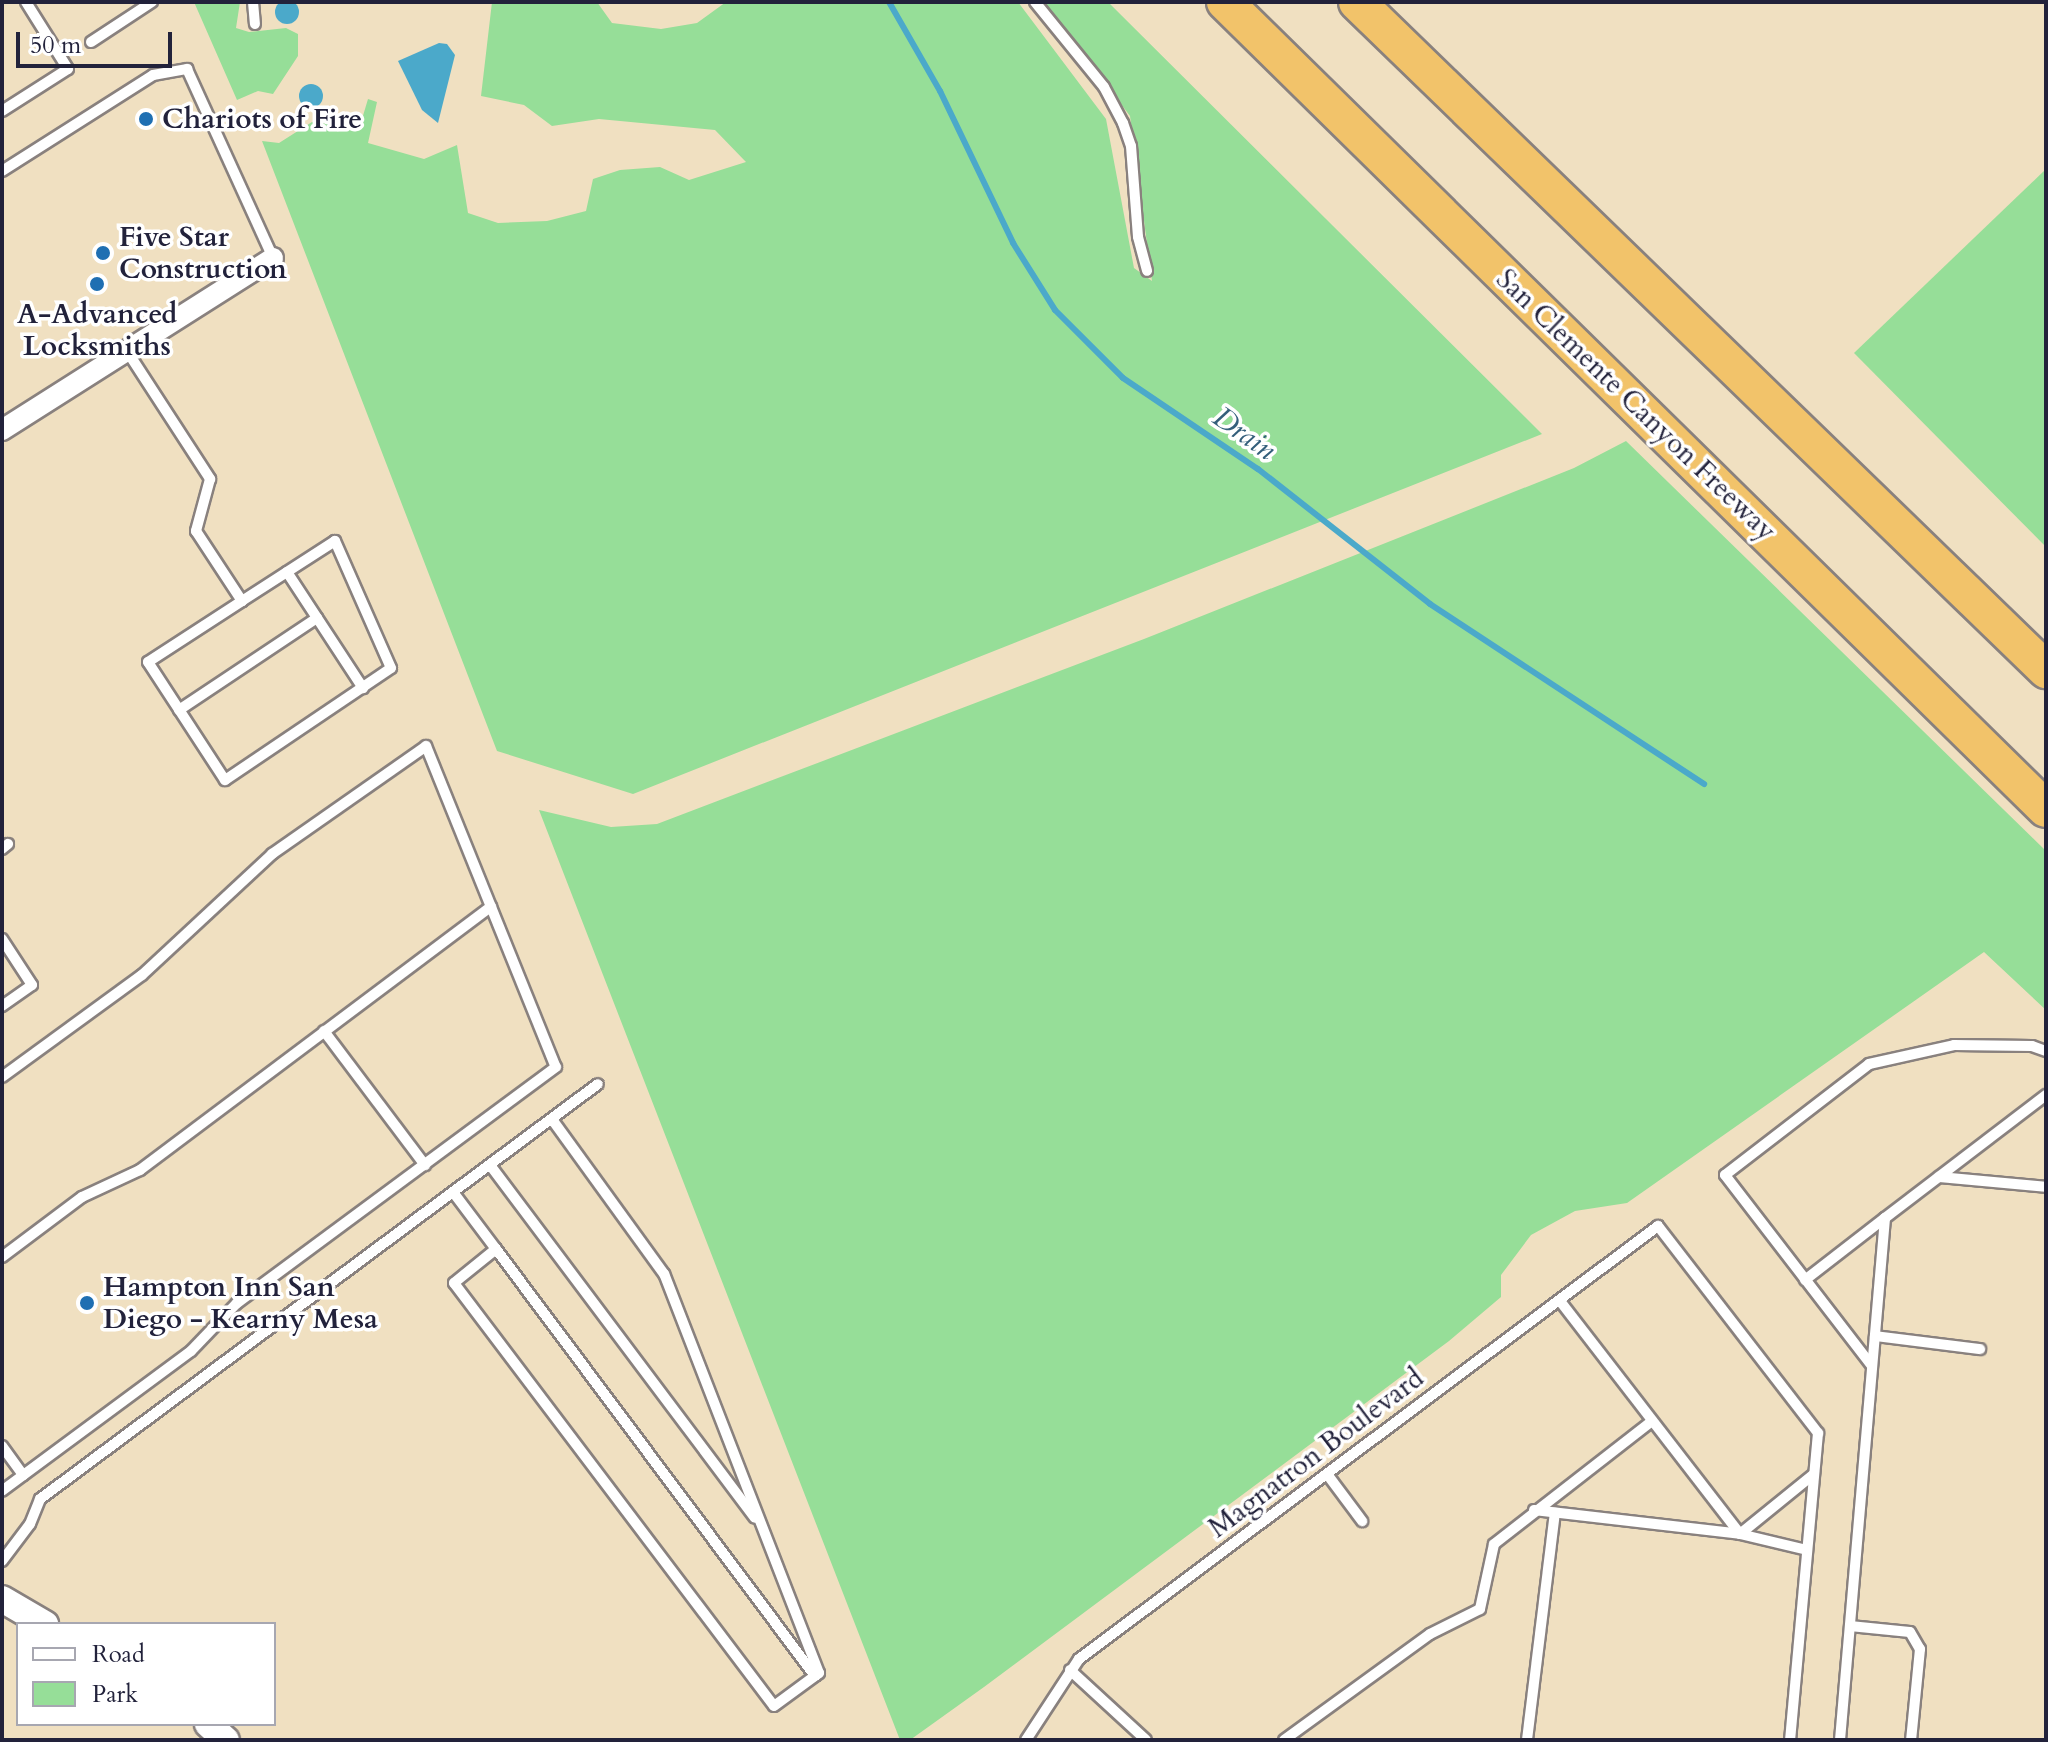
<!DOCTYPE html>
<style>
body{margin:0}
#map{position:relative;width:2048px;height:1742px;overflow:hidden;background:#f0e0c1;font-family:Cardo,serif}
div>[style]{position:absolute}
.green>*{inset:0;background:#96de98}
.water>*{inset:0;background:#4ba9ca}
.round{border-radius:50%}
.stream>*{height:6px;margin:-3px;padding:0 3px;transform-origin:3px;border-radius:3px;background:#4ba9ca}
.roads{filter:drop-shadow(2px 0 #89817e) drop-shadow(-2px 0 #89817e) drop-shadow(0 2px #89817e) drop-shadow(0 -2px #89817e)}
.service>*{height:10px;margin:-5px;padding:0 5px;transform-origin:5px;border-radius:5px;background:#fff}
.minor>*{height:20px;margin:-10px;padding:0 10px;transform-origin:10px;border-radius:10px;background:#fff}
.tertiary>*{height:26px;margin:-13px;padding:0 13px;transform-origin:13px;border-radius:13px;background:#fff}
.motorway>*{height:36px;margin:-18px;padding:0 18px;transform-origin:18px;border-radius:18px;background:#f2c36a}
.dots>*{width:22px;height:22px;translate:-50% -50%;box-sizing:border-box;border:4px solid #fff;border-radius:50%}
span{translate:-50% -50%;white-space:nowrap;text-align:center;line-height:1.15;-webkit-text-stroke:7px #fff;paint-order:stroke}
.poi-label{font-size:28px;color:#22223b;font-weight:700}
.left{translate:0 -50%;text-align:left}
.street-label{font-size:28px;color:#22223b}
.water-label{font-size:30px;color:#345f7b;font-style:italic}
.frame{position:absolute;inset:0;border:4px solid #22223b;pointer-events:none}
.legend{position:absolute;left:16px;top:1622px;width:260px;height:104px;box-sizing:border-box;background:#fff;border:2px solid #a7a7b1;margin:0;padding:10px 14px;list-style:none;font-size:24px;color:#22223b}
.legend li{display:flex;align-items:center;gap:16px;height:40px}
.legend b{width:40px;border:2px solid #a7a7b1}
.scale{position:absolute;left:16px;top:32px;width:156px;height:36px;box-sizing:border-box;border:4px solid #22223b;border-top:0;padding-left:10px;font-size:24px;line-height:28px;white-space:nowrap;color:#22223b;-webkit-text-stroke:6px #fff;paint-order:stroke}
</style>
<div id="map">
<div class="green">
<i style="clip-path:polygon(194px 2px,240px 2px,236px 28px,249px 32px,286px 28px,298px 34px,298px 56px,273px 94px,258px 91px,237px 100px)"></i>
<i style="clip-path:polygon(492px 2px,597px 2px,612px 23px,661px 29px,697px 23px,726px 2px,1018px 2px,1106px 119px,1134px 268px,1152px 281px,1130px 116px,1044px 2px,1108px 2px,1542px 434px,633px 794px,497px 751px,262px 141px,279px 143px,312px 122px,353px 126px,362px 119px,368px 99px,377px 102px,368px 143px,424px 159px,457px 145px,468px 213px,498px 223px,547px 221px,586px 211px,593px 179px,620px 170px,660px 167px,689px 180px,746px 162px,715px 130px,599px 119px,552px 126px,524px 105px,481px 96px)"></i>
<i style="clip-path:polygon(2046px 169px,2046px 547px,1854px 353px)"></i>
<i style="clip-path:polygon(1626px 441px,2046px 851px,2046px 1010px,1984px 952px,1627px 1203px,1575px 1211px,1531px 1235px,1501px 1275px,1501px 1297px,1449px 1341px,984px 1687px,910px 1740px,900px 1740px,539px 810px,611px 827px,657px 824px,1144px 639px,1574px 468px)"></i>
</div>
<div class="water">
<i class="round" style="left:275px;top:0;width:24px;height:24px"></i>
<i style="clip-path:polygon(439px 43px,447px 44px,455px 55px,438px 123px,422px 110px,398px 61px)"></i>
<i class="round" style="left:299px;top:84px;width:24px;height:24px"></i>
</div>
<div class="stream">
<i style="left:889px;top:2px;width:103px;rotate:60.2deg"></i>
<i style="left:940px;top:91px;width:169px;rotate:64.3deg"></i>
<i style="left:1013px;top:243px;width:79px;rotate:57.9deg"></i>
<i style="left:1055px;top:310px;width:96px;rotate:45deg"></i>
<i style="left:1123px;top:378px;width:163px;rotate:34deg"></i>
<i style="left:1258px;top:469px;width:219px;rotate:38.1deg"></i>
<i style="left:1430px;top:604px;width:328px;rotate:33.3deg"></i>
</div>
<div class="roads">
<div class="service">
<i style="left:253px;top:2px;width:22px;rotate:85deg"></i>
<i style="left:1035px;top:2px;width:109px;rotate:50.9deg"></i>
<i style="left:1104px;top:87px;width:41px;rotate:62.2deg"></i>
<i style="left:1123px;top:123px;width:24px;rotate:71deg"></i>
<i style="left:1131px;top:146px;width:91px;rotate:85.6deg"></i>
<i style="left:1138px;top:237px;width:35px;rotate:75deg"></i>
<i style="left:91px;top:42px;width:73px;rotate:-33.3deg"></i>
<i style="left:2px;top:111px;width:78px;rotate:-32.5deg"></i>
<i style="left:68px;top:69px;width:79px;rotate:-122.1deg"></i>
<i style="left:2px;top:171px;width:179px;rotate:-32.4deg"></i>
<i style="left:153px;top:75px;width:35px;rotate:-10deg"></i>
<i style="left:187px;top:69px;width:208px;rotate:65.5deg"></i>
<i style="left:127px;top:351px;width:153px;rotate:57deg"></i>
<i style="left:210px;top:479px;width:54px;rotate:105.1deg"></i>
<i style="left:196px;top:531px;width:84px;rotate:56.7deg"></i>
<i style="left:242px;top:601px;width:112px;rotate:147deg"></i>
<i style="left:148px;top:662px;width:141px;rotate:56.9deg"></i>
<i style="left:225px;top:780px;width:200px;rotate:-34deg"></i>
<i style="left:391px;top:668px;width:139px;rotate:-113.8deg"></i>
<i style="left:335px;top:541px;width:111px;rotate:147.2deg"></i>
<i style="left:287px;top:572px;width:139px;rotate:56.8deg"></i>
<i style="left:179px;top:710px;width:166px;rotate:-33.7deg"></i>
<i style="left:2px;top:849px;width:8px;rotate:-40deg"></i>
<i style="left:2px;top:939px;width:55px;rotate:56.9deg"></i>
<i style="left:32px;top:985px;width:37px;rotate:145deg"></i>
<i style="left:324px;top:1031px;width:168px;rotate:53deg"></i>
<i style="left:2px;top:1077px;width:173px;rotate:-36.1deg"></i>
<i style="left:142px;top:975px;width:178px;rotate:-42.9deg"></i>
<i style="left:272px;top:854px;width:188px;rotate:-35deg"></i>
<i style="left:426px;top:746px;width:346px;rotate:68deg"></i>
<i style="left:556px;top:1067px;width:397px;rotate:143.5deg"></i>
<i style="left:237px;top:1303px;width:66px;rotate:133.8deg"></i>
<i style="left:191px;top:1351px;width:235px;rotate:143.5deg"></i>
<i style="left:490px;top:1165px;width:441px;rotate:53.1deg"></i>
<i style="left:1939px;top:1177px;width:107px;rotate:5.3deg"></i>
<i style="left:453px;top:1192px;width:71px;rotate:53deg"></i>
<i style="left:496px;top:1249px;width:54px;rotate:141deg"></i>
<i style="left:454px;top:1283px;width:530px;rotate:52.89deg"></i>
<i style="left:774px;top:1706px;width:56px;rotate:-36.3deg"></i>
<i style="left:819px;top:1673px;width:428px;rotate:-111.2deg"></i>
<i style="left:664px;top:1274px;width:191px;rotate:-125.9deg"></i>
<i style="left:496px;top:1249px;width:533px;rotate:53.24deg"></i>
<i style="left:2px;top:1257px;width:100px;rotate:-36.9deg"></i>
<i style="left:82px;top:1197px;width:64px;rotate:-25deg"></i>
<i style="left:140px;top:1170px;width:439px;rotate:-36.9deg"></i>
<i style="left:1805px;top:1280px;width:101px;rotate:-37.8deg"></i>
<i style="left:1560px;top:1301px;width:294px;rotate:52.3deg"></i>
<i style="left:1740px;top:1534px;width:95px;rotate:-39deg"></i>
<i style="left:1875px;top:1336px;width:106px;rotate:7.1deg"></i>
<i style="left:1872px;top:1366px;width:241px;rotate:-127.6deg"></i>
<i style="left:1725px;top:1175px;width:182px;rotate:-37.6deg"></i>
<i style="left:1869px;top:1064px;width:87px;rotate:-12.6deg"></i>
<i style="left:1954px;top:1045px;width:78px;rotate:0.7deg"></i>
<i style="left:2032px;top:1046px;width:15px;rotate:20deg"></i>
<i style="left:2px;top:1446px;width:36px;rotate:54deg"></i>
<i style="left:1327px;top:1474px;width:59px;rotate:53.3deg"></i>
<i style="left:1534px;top:1510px;width:207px;rotate:6.6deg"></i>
<i style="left:1740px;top:1534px;width:69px;rotate:13.4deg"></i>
<i style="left:2px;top:1561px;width:46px;rotate:-52.9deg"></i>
<i style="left:30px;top:1524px;width:27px;rotate:-68deg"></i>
<i style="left:40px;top:1499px;width:695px;rotate:-36.64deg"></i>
<i style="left:1850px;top:1626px;width:60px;rotate:5.7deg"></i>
<i style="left:1910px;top:1632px;width:20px;rotate:60deg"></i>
<i style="left:1920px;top:1649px;width:91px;rotate:95.6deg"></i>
<i style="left:1070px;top:1670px;width:103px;rotate:42.6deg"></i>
<i style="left:1026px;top:1740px;width:97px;rotate:-56.8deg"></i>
<i style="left:1079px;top:1659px;width:723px;rotate:-36.79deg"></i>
<i style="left:1658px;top:1226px;width:262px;rotate:52.3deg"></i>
<i style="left:1818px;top:1433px;width:308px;rotate:95.2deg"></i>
<i style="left:1284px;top:1740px;width:180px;rotate:-36deg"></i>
<i style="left:1430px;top:1634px;width:56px;rotate:-26.6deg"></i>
<i style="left:1480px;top:1609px;width:66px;rotate:-77.8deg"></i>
<i style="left:1494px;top:1544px;width:200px;rotate:-37.9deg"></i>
<i style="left:1527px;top:1740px;width:229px;rotate:-83deg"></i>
<i style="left:1840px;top:1740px;width:524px;rotate:-85.07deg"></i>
<i style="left:1885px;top:1218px;width:203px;rotate:-37.4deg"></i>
</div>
<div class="minor">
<i style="left:2px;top:430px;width:321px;rotate:-32.4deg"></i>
</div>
<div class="tertiary">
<i style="left:2px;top:1599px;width:50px;rotate:30.2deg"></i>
<i style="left:208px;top:1724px;width:24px;rotate:42deg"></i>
</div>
<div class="motorway">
<i style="left:1225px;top:2px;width:1151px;rotate:44.51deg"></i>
<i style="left:1357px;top:2px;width:960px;rotate:44.11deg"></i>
</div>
</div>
<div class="dots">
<i style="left:146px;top:119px;background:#1f6fb2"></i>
<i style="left:103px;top:253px;background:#1f6fb2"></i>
<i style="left:97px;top:284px;background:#1f6fb2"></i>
<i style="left:87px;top:1303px;background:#1f6fb2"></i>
</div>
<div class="poi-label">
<span class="left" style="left:162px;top:119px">Chariots of Fire</span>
<span class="left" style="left:119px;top:253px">Five Star<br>Construction</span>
<span style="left:97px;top:330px">A-Advanced<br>Locksmiths</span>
<span class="left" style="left:103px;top:1303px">Hampton Inn San<br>Diego - Kearny Mesa</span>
</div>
<div class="street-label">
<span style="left:1636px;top:405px;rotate:44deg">San Clemente Canyon Freeway</span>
<span style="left:1316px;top:1453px;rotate:-37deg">Magnatron Boulevard</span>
</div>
<div class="water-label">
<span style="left:1244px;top:434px;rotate:35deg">Drain</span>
</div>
<div class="frame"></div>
<ul class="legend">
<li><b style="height:10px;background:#fff"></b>Road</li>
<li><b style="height:22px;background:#96de98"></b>Park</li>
</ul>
<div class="scale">50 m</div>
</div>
